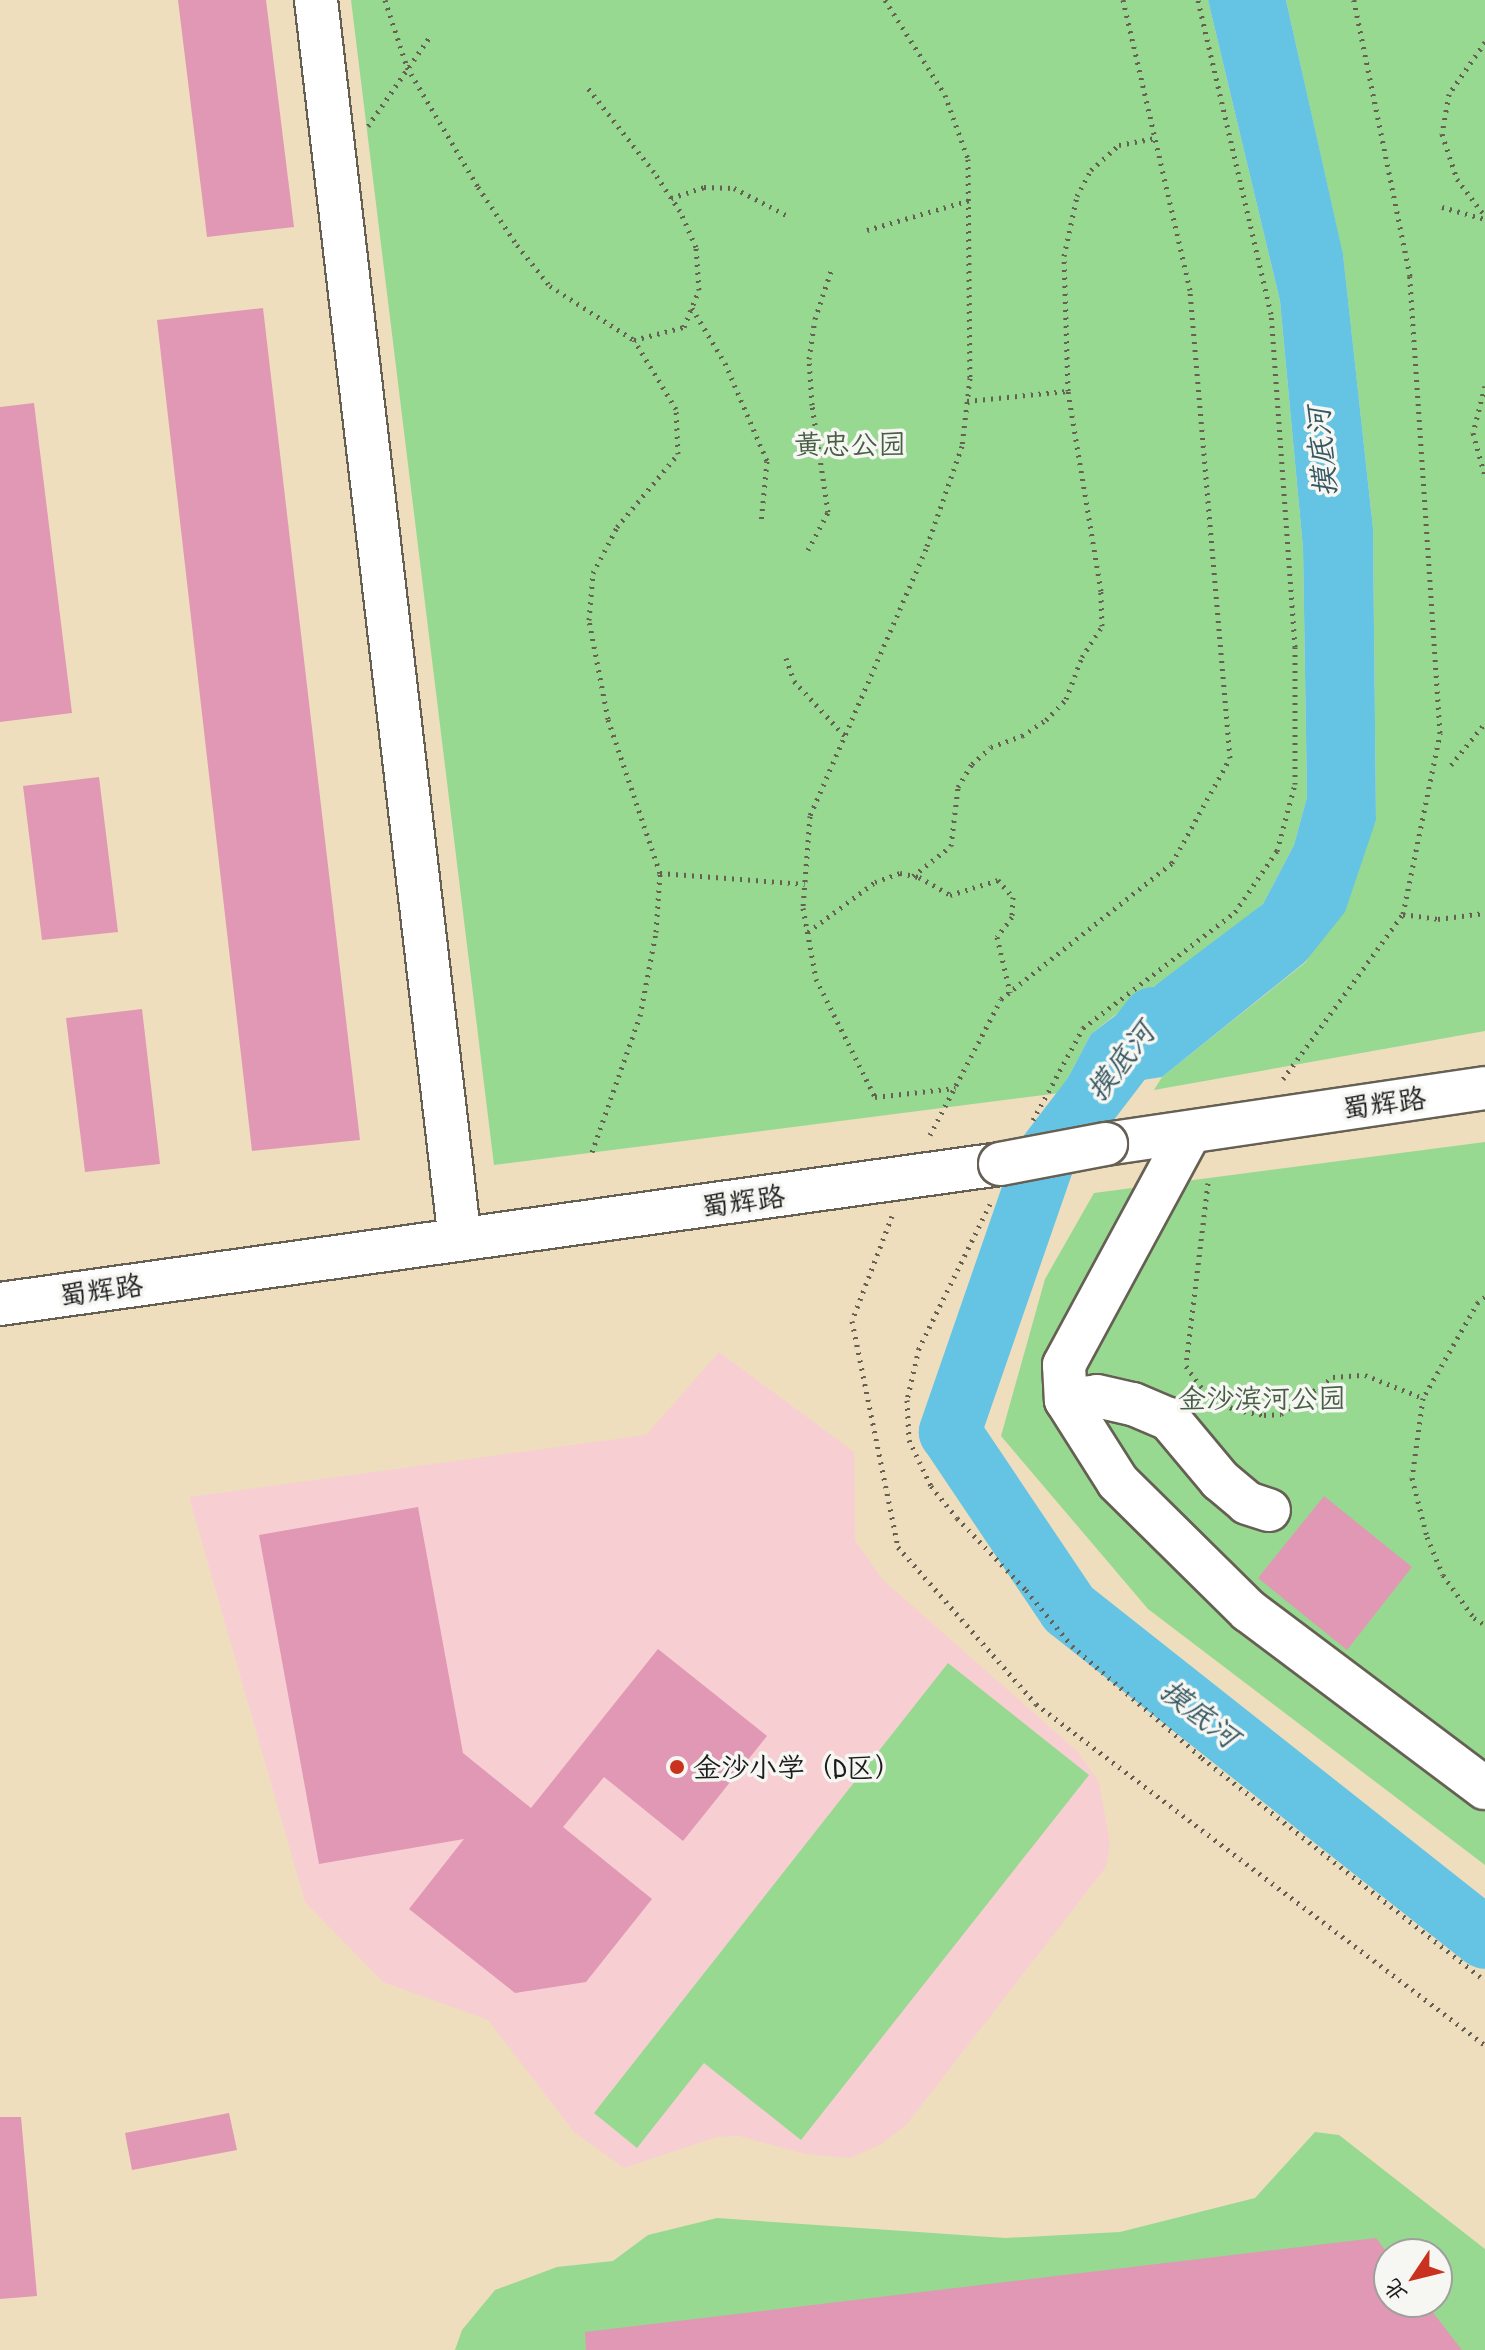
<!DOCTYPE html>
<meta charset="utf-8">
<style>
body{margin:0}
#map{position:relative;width:1485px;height:2350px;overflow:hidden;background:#eedebd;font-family:"Patrick Hand","LXGW WenKai TC",sans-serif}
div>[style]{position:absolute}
.built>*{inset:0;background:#f7cfd2}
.green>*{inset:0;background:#97d991}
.water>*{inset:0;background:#65c4e4}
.river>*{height:62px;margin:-31px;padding:0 31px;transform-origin:31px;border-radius:31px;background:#65c4e4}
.building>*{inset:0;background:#e198b5}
.path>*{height:5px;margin-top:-2.5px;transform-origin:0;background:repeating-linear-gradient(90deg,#666054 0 2px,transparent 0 8px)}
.roads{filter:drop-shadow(2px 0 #666054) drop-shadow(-2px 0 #666054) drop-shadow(0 2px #666054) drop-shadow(0 -2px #666054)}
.minor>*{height:42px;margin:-21px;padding:0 21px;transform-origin:21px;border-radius:21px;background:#fff}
.bridges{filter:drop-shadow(2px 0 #666054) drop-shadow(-2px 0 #666054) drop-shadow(0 2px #666054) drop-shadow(0 -2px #666054)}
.minor-bridge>*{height:42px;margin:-21px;padding:0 21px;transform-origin:21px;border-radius:21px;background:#fff}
.dots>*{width:22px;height:22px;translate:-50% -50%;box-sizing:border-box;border:4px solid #f6f6f2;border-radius:50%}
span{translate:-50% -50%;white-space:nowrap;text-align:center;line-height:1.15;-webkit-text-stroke:7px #f6f6f2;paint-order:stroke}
.park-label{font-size:28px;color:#475e45}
.street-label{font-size:28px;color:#1c1c1c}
.poi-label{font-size:28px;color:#1c1c1c}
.left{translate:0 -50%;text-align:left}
.water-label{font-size:30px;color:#365762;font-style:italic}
.north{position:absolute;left:1373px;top:2238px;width:80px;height:80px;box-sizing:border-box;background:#f6f6f2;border:2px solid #9f9f9c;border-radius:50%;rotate:235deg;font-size:22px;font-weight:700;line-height:32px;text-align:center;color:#1c1c1c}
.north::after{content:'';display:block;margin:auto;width:28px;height:36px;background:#c8321e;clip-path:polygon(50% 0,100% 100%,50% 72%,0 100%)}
</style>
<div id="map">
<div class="built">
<i style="clip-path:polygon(719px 1352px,854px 1452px,855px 1540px,882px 1579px,1078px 1752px,1099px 1782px,1110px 1843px,1106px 1867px,906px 2125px,881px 2144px,850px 2158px,805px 2154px,739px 2136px,717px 2137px,624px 2168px,574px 2132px,488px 2020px,383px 1982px,305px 1902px,189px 1497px,646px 1435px)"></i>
</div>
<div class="green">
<i style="clip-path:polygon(351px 0,1208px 0,1280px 301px,1303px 548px,1307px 797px,1294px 845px,1263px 904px,1210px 948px,1138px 997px,1091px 1034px,1060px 1093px,494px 1165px)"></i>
<i style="clip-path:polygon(1286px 0,1485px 0,1485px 1031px,1154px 1090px,1162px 1077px,1306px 962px,1376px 820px,1373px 528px,1343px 255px)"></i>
<i style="clip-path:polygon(1485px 1142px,1485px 1865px,1148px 1609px,1001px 1436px,1045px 1279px,1094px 1193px)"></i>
<i style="clip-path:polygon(948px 1663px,1089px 1775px,801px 2140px,704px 2063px,637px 2148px,594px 2113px)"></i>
<i style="clip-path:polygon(evenodd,1315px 2132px,1339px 2135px,1485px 2249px,1485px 2350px,455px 2350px,462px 2330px,495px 2290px,557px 2267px,613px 2261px,648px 2235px,717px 2218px,1005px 2238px,1120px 2232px,1255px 2198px,1315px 2132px,1389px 2254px,1437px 2254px,1437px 2302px,1389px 2302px,1389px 2254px)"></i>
</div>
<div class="water">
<i style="clip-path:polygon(1208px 0,1286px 0,1343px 254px,1373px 528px,1376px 820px,1345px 912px,1305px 962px,1162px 1077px,1060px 1093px,1091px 1034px,1263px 904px,1294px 845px,1307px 797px,1303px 548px,1280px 301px)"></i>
</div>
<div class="river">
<i style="left:1153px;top:1018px;width:179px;rotate:127.5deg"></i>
<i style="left:1044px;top:1160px;width:288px;rotate:109.1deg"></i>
<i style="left:950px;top:1432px;width:213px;rotate:56.1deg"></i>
<i style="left:1069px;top:1609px;width:530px;rotate:38.34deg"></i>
</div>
<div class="building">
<i style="clip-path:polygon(178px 0,266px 0,294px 227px,207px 237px)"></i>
<i style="clip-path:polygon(263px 308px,360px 1140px,252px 1151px,157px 320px)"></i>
<i style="clip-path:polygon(34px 403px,72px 713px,0 722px,0 407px)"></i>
<i style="clip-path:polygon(99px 777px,118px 932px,42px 940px,23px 786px)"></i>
<i style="clip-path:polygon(142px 1009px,160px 1164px,85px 1172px,66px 1018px)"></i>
<i style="clip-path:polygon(1324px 1496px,1412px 1567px,1347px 1650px,1258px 1578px)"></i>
<i style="clip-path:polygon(418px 1507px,463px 1753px,531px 1808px,658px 1649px,767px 1736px,683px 1841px,604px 1777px,563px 1827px,652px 1899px,586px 1982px,515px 1993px,409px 1909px,464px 1839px,319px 1864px,259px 1535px)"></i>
<i style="clip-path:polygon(229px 2113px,237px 2150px,132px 2170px,125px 2133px)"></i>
<i style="clip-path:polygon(0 2117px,21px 2117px,37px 2296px,0 2299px)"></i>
<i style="clip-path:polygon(1376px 2238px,1389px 2255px,1389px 2302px,1425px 2302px,1462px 2350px,586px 2350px,585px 2332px)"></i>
</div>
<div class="path">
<i style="left:385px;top:0;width:71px;rotate:71.8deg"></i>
<i style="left:407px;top:67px;width:139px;rotate:59.4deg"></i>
<i style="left:478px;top:187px;width:70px;rotate:56.1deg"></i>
<i style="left:517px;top:245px;width:53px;rotate:51.2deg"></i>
<i style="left:550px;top:286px;width:100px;rotate:32.7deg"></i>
<i style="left:634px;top:340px;width:52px;rotate:-14.6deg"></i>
<i style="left:684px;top:327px;width:40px;rotate:-68deg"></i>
<i style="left:699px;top:290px;width:43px;rotate:-94deg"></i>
<i style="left:696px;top:247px;width:39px;rotate:-114deg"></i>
<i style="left:680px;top:211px;width:47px;rotate:-123.7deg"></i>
<i style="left:654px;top:172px;width:108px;rotate:-128.2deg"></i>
<i style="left:885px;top:0;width:112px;rotate:57.7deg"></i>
<i style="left:945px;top:95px;width:68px;rotate:70.2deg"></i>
<i style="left:968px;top:159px;width:219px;rotate:89.5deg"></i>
<i style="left:970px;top:378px;width:68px;rotate:96.7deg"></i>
<i style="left:962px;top:446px;width:109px;rotate:109.3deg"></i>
<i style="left:926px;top:549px;width:291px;rotate:113.5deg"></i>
<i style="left:810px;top:816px;width:92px;rotate:94.4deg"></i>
<i style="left:803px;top:908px;width:72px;rotate:79.6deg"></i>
<i style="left:816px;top:979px;width:132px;rotate:63.4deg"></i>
<i style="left:875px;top:1097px;width:81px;rotate:-6.4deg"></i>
<i style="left:1485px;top:42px;width:63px;rotate:124.7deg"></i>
<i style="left:1449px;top:94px;width:41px;rotate:99.9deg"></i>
<i style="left:1442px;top:134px;width:47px;rotate:71.6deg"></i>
<i style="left:1457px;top:179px;width:46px;rotate:52.9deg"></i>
<i style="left:368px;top:126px;width:111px;rotate:-55.3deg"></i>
<i style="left:671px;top:198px;width:35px;rotate:-18deg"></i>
<i style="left:704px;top:187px;width:30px;rotate:2deg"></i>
<i style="left:734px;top:188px;width:63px;rotate:27.4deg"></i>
<i style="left:1442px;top:207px;width:45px;rotate:15.6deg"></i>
<i style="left:867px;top:230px;width:107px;rotate:-16.2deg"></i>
<i style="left:692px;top:308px;width:64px;rotate:59deg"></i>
<i style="left:725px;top:363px;width:107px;rotate:66.8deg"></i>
<i style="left:767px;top:461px;width:62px;rotate:95.5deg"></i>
<i style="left:1485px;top:386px;width:49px;rotate:104.3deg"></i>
<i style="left:1473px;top:433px;width:45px;rotate:74.4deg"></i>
<i style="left:967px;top:401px;width:101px;rotate:-5.7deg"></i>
<i style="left:1068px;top:391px;width:135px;rotate:-91.7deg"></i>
<i style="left:1064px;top:256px;width:61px;rotate:-77.8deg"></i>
<i style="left:1077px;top:196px;width:30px;rotate:-62deg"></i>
<i style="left:1091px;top:170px;width:38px;rotate:-42deg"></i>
<i style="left:1119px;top:145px;width:37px;rotate:-11deg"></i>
<i style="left:808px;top:550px;width:43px;rotate:-62.2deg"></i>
<i style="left:828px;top:512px;width:108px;rotate:-98.5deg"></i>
<i style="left:812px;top:405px;width:46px;rotate:-93.7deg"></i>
<i style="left:809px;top:359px;width:40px;rotate:-81.5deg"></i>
<i style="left:815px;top:319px;width:51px;rotate:-71.6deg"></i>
<i style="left:786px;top:658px;width:24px;rotate:71deg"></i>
<i style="left:794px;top:681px;width:75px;rotate:47.2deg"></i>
<i style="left:1451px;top:765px;width:54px;rotate:-51deg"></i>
<i style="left:660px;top:873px;width:145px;rotate:4.3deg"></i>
<i style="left:913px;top:876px;width:48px;rotate:-38.3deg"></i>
<i style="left:951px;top:846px;width:59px;rotate:-83.2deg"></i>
<i style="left:958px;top:787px;width:27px;rotate:-59deg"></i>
<i style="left:972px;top:764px;width:25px;rotate:-42deg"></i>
<i style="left:991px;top:747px;width:33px;rotate:-20deg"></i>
<i style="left:1022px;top:736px;width:29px;rotate:-34deg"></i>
<i style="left:1046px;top:720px;width:29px;rotate:-46deg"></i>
<i style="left:1066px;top:699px;width:45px;rotate:-69.1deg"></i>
<i style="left:1082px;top:657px;width:37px;rotate:-57deg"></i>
<i style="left:1102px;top:626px;width:35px;rotate:-92deg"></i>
<i style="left:1101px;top:591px;width:203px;rotate:-99.4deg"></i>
<i style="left:1403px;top:914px;width:35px;rotate:8deg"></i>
<i style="left:1438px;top:919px;width:47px;rotate:-7.3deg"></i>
<i style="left:808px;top:932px;width:84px;rotate:-36.7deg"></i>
<i style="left:875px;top:882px;width:27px;rotate:-20deg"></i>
<i style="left:900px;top:873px;width:19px;rotate:12deg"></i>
<i style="left:919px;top:877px;width:36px;rotate:30deg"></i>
<i style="left:950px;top:895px;width:50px;rotate:-17.4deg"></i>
<i style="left:998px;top:880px;width:23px;rotate:49deg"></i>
<i style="left:1013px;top:897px;width:20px;rotate:93deg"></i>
<i style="left:1012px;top:917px;width:25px;rotate:127deg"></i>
<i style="left:997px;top:937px;width:57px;rotate:76.7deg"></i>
<i style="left:1283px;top:1079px;width:204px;rotate:-54deg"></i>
<i style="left:1403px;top:914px;width:185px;rotate:-78.4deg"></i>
<i style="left:1440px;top:733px;width:458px;rotate:-93.8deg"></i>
<i style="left:1410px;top:276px;width:282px;rotate:-101.5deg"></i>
<i style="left:1033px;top:1120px;width:105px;rotate:-61.5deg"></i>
<i style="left:1083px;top:1028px;width:191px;rotate:-37.3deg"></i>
<i style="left:1235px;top:912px;width:74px;rotate:-55.5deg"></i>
<i style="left:1277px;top:851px;width:69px;rotate:-75deg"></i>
<i style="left:1295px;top:784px;width:137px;rotate:-90deg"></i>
<i style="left:1295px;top:647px;width:334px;rotate:-94.1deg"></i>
<i style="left:1271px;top:314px;width:322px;rotate:-103.1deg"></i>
<i style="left:930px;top:1135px;width:153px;rotate:-62.4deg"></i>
<i style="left:1001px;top:999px;width:218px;rotate:-38.5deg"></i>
<i style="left:1172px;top:863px;width:120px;rotate:-61.1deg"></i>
<i style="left:1230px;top:758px;width:470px;rotate:-94.9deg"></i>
<i style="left:1190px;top:290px;width:298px;rotate:-103deg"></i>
<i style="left:592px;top:1152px;width:144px;rotate:-70.6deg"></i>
<i style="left:640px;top:1016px;width:86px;rotate:-79.2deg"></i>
<i style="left:656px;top:932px;width:59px;rotate:-86.1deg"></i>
<i style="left:660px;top:873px;width:163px;rotate:-108.7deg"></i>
<i style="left:608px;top:719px;width:101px;rotate:-100.9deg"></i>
<i style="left:589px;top:620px;width:47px;rotate:-85.1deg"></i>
<i style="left:593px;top:573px;width:52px;rotate:-62.4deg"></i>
<i style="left:617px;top:527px;width:95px;rotate:-50.1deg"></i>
<i style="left:678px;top:454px;width:45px;rotate:-92.5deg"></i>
<i style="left:676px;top:409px;width:81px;rotate:-121.3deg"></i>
<i style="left:1208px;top:1183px;width:184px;rotate:96.9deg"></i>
<i style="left:1186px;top:1366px;width:24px;rotate:55deg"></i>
<i style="left:1200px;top:1386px;width:21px;rotate:41deg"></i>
<i style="left:1216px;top:1400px;width:22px;rotate:27deg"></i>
<i style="left:1236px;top:1410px;width:28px;rotate:10deg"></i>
<i style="left:1264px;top:1415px;width:17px;rotate:-3deg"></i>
<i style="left:1281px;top:1414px;width:64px;rotate:-35.4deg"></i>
<i style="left:1333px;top:1377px;width:32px;rotate:-4deg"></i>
<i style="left:1365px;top:1375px;width:62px;rotate:21.6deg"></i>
<i style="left:990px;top:1204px;width:161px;rotate:116.2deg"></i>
<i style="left:919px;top:1348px;width:53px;rotate:103deg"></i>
<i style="left:907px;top:1400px;width:40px;rotate:87.1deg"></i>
<i style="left:909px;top:1440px;width:51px;rotate:64.4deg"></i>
<i style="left:931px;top:1486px;width:41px;rotate:50.9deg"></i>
<i style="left:957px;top:1518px;width:100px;rotate:46.2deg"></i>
<i style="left:1026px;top:1590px;width:72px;rotate:50.6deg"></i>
<i style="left:1072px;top:1646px;width:172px;rotate:40.7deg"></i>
<i style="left:1202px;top:1758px;width:360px;rotate:38.2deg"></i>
<i style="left:892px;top:1216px;width:112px;rotate:110.9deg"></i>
<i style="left:852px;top:1321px;width:231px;rotate:78.5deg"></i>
<i style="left:898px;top:1547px;width:209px;rotate:48.7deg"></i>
<i style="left:1036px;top:1704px;width:564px;rotate:37.22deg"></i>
<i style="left:1485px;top:1297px;width:9px;rotate:144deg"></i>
<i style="left:1478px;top:1302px;width:111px;rotate:119.8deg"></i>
<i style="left:1423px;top:1398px;width:81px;rotate:97.8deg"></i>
<i style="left:1412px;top:1478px;width:61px;rotate:75.7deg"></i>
<i style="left:1427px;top:1537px;width:41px;rotate:67.2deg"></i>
<i style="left:1443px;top:1575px;width:53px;rotate:54.2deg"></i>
<i style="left:1474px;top:1618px;width:13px;rotate:32deg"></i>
</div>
<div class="roads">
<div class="minor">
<i style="left:316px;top:0;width:1248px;rotate:83.38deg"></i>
<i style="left:1190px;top:1132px;width:265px;rotate:118.4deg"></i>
<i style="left:1064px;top:1365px;width:35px;rotate:87deg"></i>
<i style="left:1066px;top:1400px;width:97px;rotate:57.6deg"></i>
<i style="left:1118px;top:1482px;width:184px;rotate:44.6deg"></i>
<i style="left:1249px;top:1611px;width:295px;rotate:36.9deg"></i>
<i style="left:1106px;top:1144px;width:383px;rotate:-8.4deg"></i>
<i style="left:0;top:1304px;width:1010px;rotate:-7.97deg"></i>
<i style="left:1066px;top:1400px;width:31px;rotate:-7deg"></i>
<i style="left:1097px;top:1396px;width:37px;rotate:13deg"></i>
<i style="left:1133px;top:1404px;width:39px;rotate:23deg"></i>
<i style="left:1169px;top:1419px;width:80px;rotate:50.1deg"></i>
<i style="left:1220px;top:1480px;width:35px;rotate:40deg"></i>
<i style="left:1247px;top:1503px;width:23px;rotate:18deg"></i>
</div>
</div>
<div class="bridges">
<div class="minor-bridge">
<i style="left:1000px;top:1164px;width:108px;rotate:-10.7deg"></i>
</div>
</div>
<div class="dots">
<i style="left:677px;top:1767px;background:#c8321e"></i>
</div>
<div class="park-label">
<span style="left:850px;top:444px">黄忠公园</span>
<span style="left:1262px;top:1398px">金沙滨河公园</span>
</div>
<div class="street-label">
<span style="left:1384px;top:1103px;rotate:-8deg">蜀辉路</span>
<span style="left:743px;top:1201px;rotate:-8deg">蜀辉路</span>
<span style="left:101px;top:1290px;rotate:-8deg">蜀辉路</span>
</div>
<div class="poi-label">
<span class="left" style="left:693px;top:1767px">金沙小学（D区）</span>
</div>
<div class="water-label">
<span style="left:1321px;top:452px;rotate:-95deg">摸底河</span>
<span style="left:1120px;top:1061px;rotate:-52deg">摸底河</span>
<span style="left:1200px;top:1713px;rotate:38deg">摸底河</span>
</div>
<div class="north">北</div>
</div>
